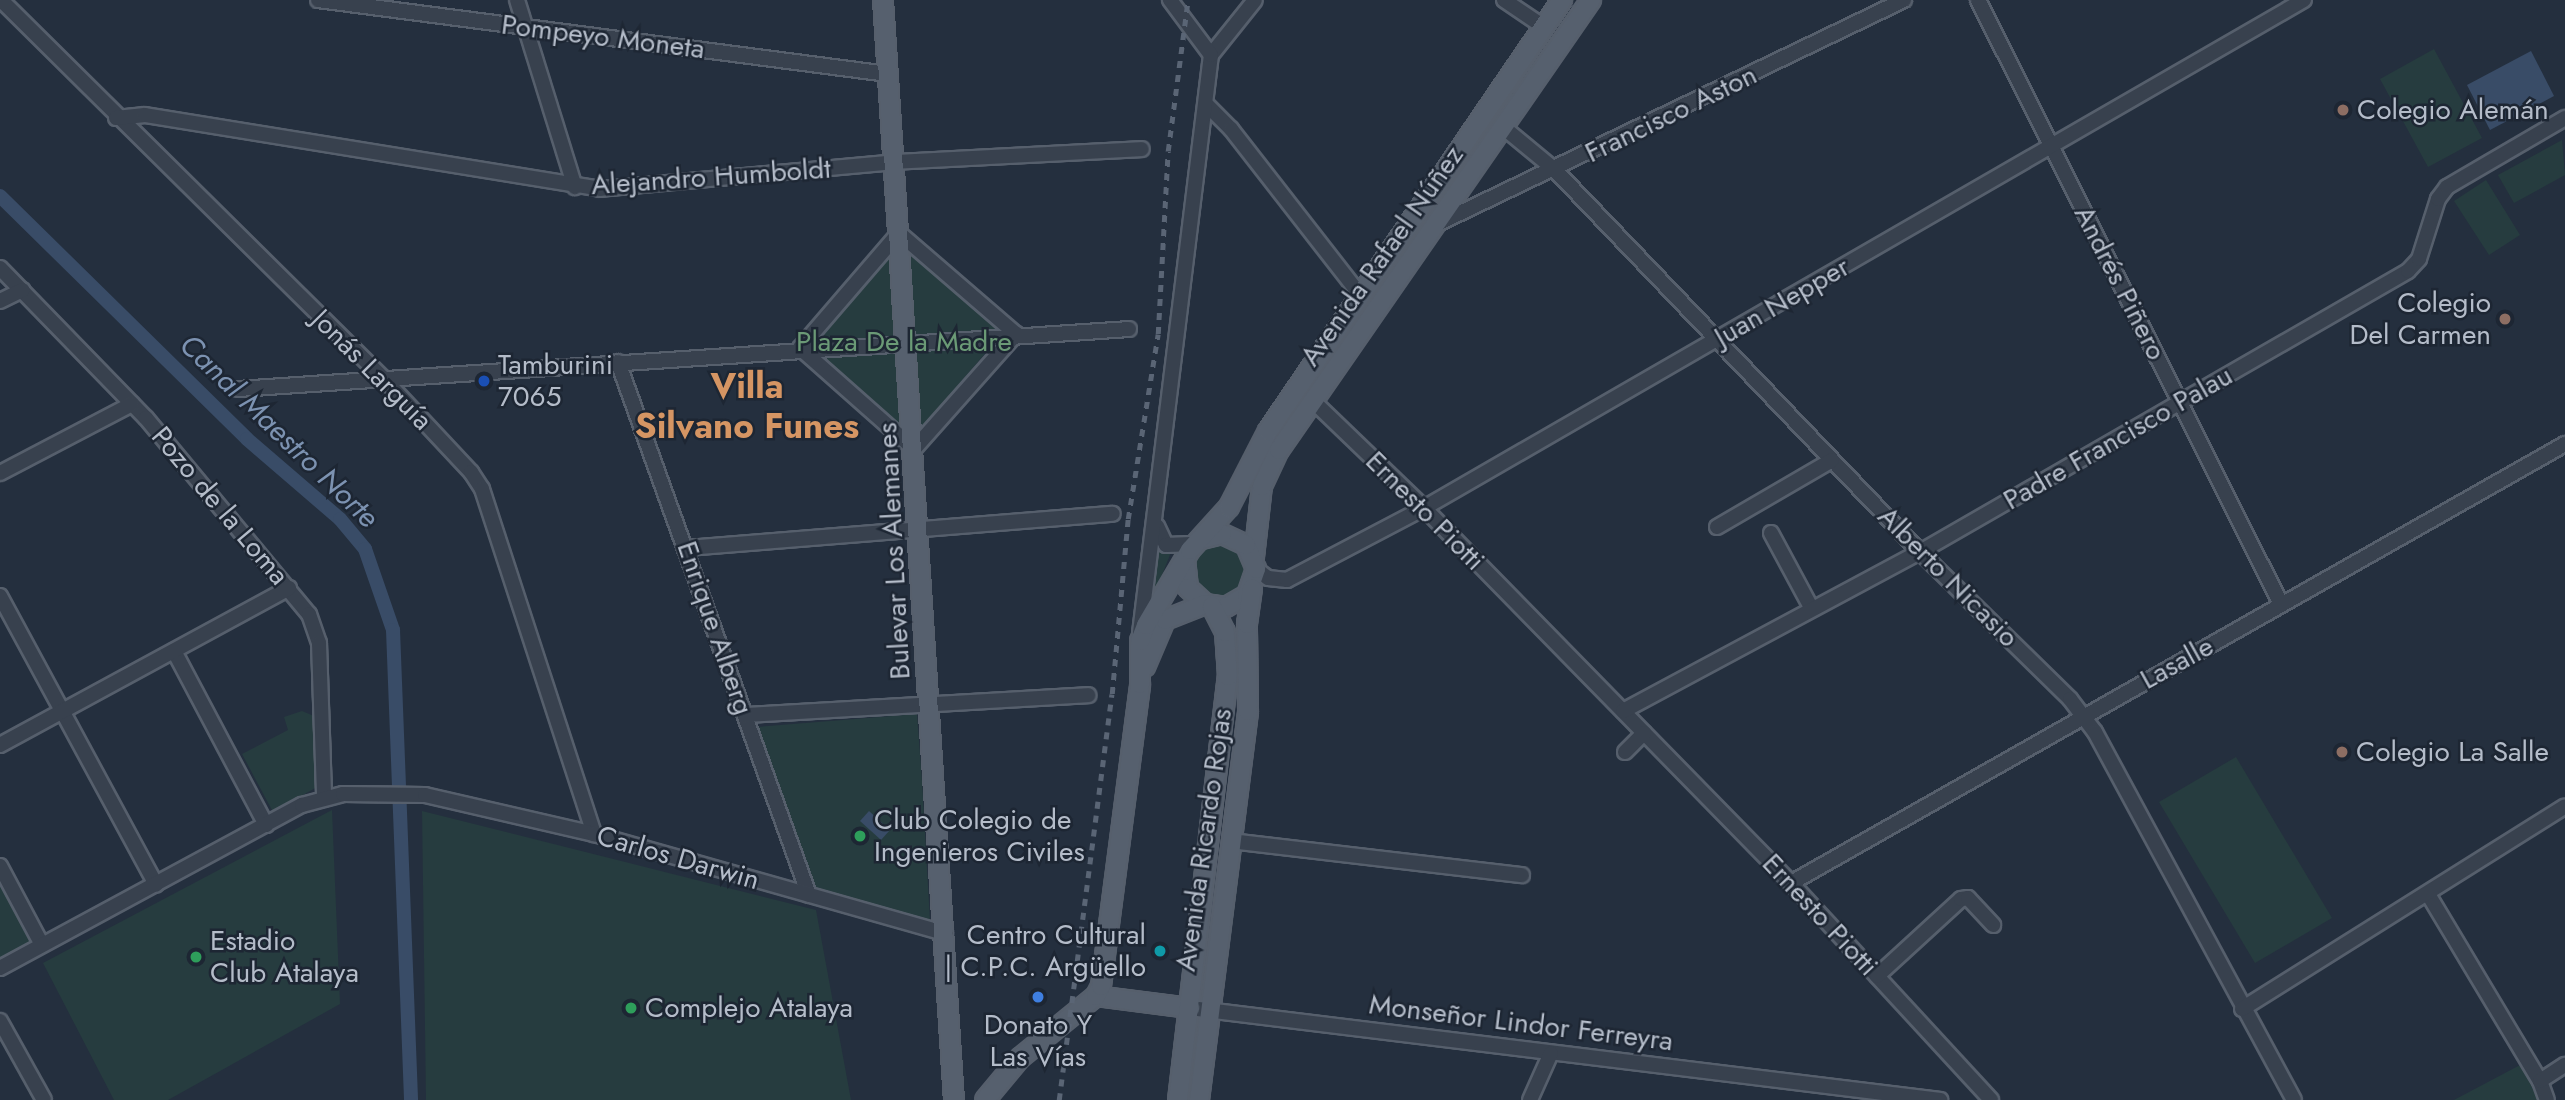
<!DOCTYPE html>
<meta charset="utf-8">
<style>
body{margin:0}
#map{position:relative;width:2565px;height:1100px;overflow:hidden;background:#242f3e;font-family:Jost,sans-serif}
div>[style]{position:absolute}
.green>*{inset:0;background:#263c3f}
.round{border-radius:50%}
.water>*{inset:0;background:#394c67}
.canal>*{height:14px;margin:-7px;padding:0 7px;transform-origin:7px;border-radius:7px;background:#394c67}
.roads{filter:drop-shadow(2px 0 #565f6c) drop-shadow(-2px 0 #565f6c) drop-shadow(0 2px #565f6c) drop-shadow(0 -2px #565f6c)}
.minor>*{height:14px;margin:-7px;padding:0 7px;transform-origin:7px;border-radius:7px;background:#38414e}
.major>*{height:18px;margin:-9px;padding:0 9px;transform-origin:9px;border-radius:9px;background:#56606e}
.rail>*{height:4.5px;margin-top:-2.25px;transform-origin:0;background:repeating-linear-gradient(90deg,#5a6575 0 7px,transparent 0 14px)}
.dots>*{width:19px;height:19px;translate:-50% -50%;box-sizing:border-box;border:4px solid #1d2633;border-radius:50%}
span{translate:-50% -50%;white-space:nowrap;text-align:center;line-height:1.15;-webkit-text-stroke:5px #1d2633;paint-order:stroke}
.street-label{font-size:28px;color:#b4bcc9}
.poi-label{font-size:28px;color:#b4bcc9}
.left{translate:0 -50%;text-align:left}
.right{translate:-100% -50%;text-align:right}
.park-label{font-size:28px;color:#6b9a76}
.water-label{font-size:30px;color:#7c92b1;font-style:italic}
.district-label{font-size:35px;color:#d59563;font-weight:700}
</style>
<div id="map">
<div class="green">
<i style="clip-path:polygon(2434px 49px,2482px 138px,2428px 167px,2380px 79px)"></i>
<i style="clip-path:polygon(2562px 140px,2565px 175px,2514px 203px,2498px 175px)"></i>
<i style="clip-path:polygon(2486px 180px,2520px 235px,2489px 255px,2454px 201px)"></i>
<i style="clip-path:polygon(896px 247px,906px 249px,1005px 331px,994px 331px,1000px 336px,913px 438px,809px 349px)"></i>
<i style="clip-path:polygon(1157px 542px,1171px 552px,1152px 601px,1149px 599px)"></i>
<i class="round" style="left:1193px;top:544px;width:54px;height:54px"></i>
<i style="clip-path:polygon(302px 711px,314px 716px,317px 787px,273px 812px,242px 754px,288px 730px,284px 717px)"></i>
<i style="clip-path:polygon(917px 714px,922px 781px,930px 921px,814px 890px,757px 727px)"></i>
<i style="clip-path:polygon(2236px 757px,2332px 918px,2255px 963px,2159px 802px)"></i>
<i style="clip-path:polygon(332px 810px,340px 1004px,168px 1100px,114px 1100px,43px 963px)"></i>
<i style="clip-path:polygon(422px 811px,816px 910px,851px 1100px,426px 1100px)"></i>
<i style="clip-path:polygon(0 877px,35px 943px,0 962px)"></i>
<i style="clip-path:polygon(2522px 1064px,2541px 1100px,2454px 1100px)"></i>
</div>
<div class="water">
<i style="clip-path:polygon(2531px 51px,2554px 96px,2490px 130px,2467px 85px)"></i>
<i style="clip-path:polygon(869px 811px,890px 830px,881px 840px,860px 821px)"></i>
</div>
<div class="canal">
<i style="left:0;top:196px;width:346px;rotate:44.5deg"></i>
<i style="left:247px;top:439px;width:123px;rotate:40.7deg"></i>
<i style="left:340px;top:519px;width:39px;rotate:50deg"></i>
<i style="left:365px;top:549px;width:86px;rotate:70.9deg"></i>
<i style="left:393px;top:630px;width:470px;rotate:87.8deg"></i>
</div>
<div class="roads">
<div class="minor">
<i style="left:1px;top:0;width:537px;rotate:44.7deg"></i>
<i style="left:383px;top:378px;width:129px;rotate:46.9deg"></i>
<i style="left:471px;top:472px;width:20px;rotate:57deg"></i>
<i style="left:482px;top:489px;width:363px;rotate:72deg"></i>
<i style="left:318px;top:0;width:575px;rotate:7.4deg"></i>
<i style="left:517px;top:0;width:196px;rotate:72.8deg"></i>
<i style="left:1504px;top:0;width:48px;rotate:34deg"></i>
<i style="left:1978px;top:0;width:676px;rotate:63.36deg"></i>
<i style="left:1211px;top:55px;width:70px;rotate:-51.3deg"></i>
<i style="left:1208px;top:106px;width:33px;rotate:45deg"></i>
<i style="left:1231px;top:129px;width:210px;rotate:52.1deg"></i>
<i style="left:116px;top:118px;width:29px;rotate:-6deg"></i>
<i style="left:145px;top:115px;width:461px;rotate:9.2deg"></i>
<i style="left:600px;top:189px;width:295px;rotate:-5.2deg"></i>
<i style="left:894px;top:162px;width:248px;rotate:-3deg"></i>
<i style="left:1503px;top:127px;width:67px;rotate:39.6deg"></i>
<i style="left:1555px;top:170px;width:528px;rotate:46.3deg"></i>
<i style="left:1920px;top:552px;width:210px;rotate:44.4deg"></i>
<i style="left:2070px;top:699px;width:41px;rotate:52.9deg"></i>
<i style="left:2095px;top:732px;width:418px;rotate:61.6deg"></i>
<i style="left:1437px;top:224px;width:518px;rotate:-25.63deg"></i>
<i style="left:0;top:268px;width:209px;rotate:45.8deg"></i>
<i style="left:146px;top:418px;width:255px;rotate:50.3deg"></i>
<i style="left:309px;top:614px;width:31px;rotate:71deg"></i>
<i style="left:319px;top:643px;width:154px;rotate:88.1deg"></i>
<i style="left:0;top:301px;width:25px;rotate:-26deg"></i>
<i style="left:800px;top:348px;width:152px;rotate:41.5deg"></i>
<i style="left:914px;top:449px;width:154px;rotate:-48.4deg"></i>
<i style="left:800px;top:348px;width:152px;rotate:-49.3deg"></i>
<i style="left:899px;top:233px;width:155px;rotate:40.8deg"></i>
<i style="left:618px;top:362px;width:566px;rotate:70.28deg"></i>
<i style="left:238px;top:389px;width:893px;rotate:-3.85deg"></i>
<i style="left:1313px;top:401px;width:154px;rotate:43.9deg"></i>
<i style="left:1424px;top:508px;width:525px;rotate:45.62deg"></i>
<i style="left:1791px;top:883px;width:295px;rotate:47.3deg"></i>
<i style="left:0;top:473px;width:149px;rotate:-27.6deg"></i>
<i style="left:1157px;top:526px;width:21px;rotate:65deg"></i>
<i style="left:1166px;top:545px;width:29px;rotate:-2deg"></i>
<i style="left:1717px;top:527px;width:133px;rotate:-30.2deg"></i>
<i style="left:1771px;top:533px;width:86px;rotate:61.7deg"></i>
<i style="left:687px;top:548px;width:427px;rotate:-4.6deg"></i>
<i style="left:1256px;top:569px;width:15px;rotate:37deg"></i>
<i style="left:1268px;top:578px;width:19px;rotate:6deg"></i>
<i style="left:1287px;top:580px;width:155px;rotate:-27.7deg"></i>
<i style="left:1424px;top:508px;width:1016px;rotate:-30deg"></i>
<i style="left:0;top:596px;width:328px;rotate:61.6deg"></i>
<i style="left:1140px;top:633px;width:582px;rotate:-83deg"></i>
<i style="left:1211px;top:55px;width:69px;rotate:-126.7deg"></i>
<i style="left:174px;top:651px;width:197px;rotate:62.1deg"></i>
<i style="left:1623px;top:711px;width:337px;rotate:-28.2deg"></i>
<i style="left:1920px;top:552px;width:563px;rotate:-29.93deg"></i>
<i style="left:2408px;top:271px;width:16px;rotate:-47deg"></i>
<i style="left:2419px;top:259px;width:63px;rotate:-72.4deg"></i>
<i style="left:2438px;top:199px;width:15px;rotate:-53deg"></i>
<i style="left:2447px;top:187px;width:137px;rotate:-30.3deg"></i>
<i style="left:745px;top:715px;width:344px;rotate:-3.3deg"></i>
<i style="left:0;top:745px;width:329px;rotate:-28.5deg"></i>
<i style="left:1625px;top:752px;width:27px;rotate:-45deg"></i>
<i style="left:1231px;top:841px;width:293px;rotate:6.7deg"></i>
<i style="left:0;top:866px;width:89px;rotate:62deg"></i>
<i style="left:1791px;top:883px;width:890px;rotate:-29.56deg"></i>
<i style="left:2428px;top:894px;width:218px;rotate:59.1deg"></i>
<i style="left:2540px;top:1081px;width:20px;rotate:70deg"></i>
<i style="left:0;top:968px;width:343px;rotate:-28.4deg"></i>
<i style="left:302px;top:805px;width:42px;rotate:-15deg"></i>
<i style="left:343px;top:794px;width:82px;rotate:0.7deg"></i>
<i style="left:425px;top:795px;width:173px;rotate:13deg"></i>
<i style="left:594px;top:834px;width:365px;rotate:15.8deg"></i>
<i style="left:1877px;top:976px;width:114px;rotate:-42.5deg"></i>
<i style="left:1961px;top:899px;width:7px;rotate:-8deg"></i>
<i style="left:1968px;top:898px;width:37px;rotate:47deg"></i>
<i style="left:1190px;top:1008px;width:756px;rotate:6.99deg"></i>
<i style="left:2242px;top:1009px;width:381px;rotate:-32.1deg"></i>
<i style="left:0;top:1021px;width:90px;rotate:60.9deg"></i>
<i style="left:2540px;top:1081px;width:30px;rotate:-33deg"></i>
<i style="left:1530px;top:1100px;width:51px;rotate:-65.9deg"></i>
</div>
<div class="major">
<i style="left:883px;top:0;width:1102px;rotate:86.31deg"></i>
<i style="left:1254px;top:557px;width:71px;rotate:-83.6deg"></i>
<i style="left:1262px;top:486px;width:40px;rotate:-65deg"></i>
<i style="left:1279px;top:450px;width:548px;rotate:-55.27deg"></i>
<i style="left:1185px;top:559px;width:29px;rotate:84deg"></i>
<i style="left:1188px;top:588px;width:23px;rotate:43deg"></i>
<i style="left:1205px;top:604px;width:21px;rotate:8deg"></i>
<i style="left:1226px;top:607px;width:24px;rotate:-30deg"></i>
<i style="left:1247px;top:595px;width:28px;rotate:-71deg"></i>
<i style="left:1256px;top:569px;width:26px;rotate:-113deg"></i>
<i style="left:1246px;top:545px;width:26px;rotate:-155deg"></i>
<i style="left:1222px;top:534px;width:21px;rotate:166deg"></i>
<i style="left:1145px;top:667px;width:51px;rotate:-66.9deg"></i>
<i style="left:1165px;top:620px;width:43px;rotate:-21.8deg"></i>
<i style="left:1096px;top:996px;width:95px;rotate:7.3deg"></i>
<i style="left:985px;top:1100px;width:55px;rotate:-50.2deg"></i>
<i style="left:1020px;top:1058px;width:98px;rotate:-39.2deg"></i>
<i style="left:1096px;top:996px;width:11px;rotate:-63deg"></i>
<i style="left:1101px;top:986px;width:305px;rotate:-82.6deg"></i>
<i style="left:1140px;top:684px;width:43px;rotate:-90deg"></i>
<i style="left:1140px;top:641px;width:17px;rotate:-69deg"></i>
<i style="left:1146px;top:625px;width:87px;rotate:-59.6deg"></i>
<i style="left:1190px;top:550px;width:58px;rotate:-47.8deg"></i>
<i style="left:1229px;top:507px;width:85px;rotate:-62.8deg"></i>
<i style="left:1268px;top:431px;width:522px;rotate:-55.7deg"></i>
<i style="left:1178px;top:1100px;width:427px;rotate:-83.3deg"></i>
<i style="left:1228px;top:676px;width:44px;rotate:-93.9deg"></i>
<i style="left:1225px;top:632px;width:29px;rotate:-117deg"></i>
<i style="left:1199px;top:1100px;width:392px;rotate:-82.8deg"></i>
<i style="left:1248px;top:711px;width:87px;rotate:-90.7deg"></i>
<i style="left:1247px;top:624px;width:36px;rotate:-82deg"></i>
</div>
</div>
<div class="rail">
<i style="left:1059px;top:1100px;width:409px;rotate:-82.6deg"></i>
<i style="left:1112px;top:694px;width:176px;rotate:-84.8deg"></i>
<i style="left:1128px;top:519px;width:187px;rotate:-80.8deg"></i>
<i style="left:1158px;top:334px;width:183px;rotate:-86.9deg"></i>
<i style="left:1168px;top:151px;width:152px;rotate:-82.5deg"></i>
</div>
<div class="dots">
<i style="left:2343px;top:110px;background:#8d6e63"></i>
<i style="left:2505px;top:319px;background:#8d6e63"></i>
<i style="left:484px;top:381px;background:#1a4fb4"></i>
<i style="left:2342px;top:752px;background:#8d6e63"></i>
<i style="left:860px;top:836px;background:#2e9e5b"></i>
<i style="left:1160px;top:951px;background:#0f9aa8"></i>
<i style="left:196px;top:957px;background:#2e9e5b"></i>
<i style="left:1038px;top:997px;background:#3f7fe0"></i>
<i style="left:631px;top:1008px;background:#2e9e5b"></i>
</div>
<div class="street-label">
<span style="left:603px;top:37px;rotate:7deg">Pompeyo Moneta</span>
<span style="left:1671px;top:114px;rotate:-26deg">Francisco Aston</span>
<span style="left:711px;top:177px;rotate:-4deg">Alejandro Humboldt</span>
<span style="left:1382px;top:256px;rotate:-55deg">Avenida Rafael Núñez</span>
<span style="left:2120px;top:283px;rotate:63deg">Andrés Piñero</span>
<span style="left:1782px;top:302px;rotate:-30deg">Juan Nepper</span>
<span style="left:372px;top:370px;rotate:45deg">Jonás Larguía</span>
<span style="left:2118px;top:438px;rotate:-30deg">Padre Francisco Palau</span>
<span style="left:220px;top:506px;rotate:50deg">Pozo de la Loma</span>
<span style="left:1425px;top:511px;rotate:45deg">Ernesto Piotti</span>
<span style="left:894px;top:551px;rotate:-93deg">Bulevar Los Alemanes</span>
<span style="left:1948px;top:577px;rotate:45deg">Alberto Nicasio</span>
<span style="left:715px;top:628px;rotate:71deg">Enrique Alberg</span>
<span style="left:2177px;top:663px;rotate:-29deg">Lasalle</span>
<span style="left:1204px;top:840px;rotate:-82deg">Avenida Ricardo Rojas</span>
<span style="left:678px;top:858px;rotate:16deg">Carlos Darwin</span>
<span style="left:1820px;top:915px;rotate:47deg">Ernesto Piotti</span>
<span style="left:1521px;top:1023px;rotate:7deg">Monseñor Lindor Ferreyra</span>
</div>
<div class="poi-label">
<span class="left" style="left:2357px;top:110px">Colegio Alemán</span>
<span class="right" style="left:2491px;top:319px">Colegio<br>Del Carmen</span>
<span class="left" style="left:498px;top:381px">Tamburini<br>7065</span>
<span class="left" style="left:2356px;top:752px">Colegio La Salle</span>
<span class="left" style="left:874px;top:836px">Club Colegio de<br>Ingenieros Civiles</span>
<span class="right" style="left:1146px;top:951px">Centro Cultural<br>| C.P.C. Argüello</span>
<span class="left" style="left:210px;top:957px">Estadio<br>Club Atalaya</span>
<span class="left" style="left:645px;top:1008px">Complejo Atalaya</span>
<span style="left:1038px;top:1041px">Donato Y<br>Las Vías</span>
</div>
<div class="park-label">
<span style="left:904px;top:342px">Plaza De la Madre</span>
</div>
<div class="water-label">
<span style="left:279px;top:431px;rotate:44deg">Canal Maestro Norte</span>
</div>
<div class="district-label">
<span style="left:747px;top:406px">Villa<br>Silvano Funes</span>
</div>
</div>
